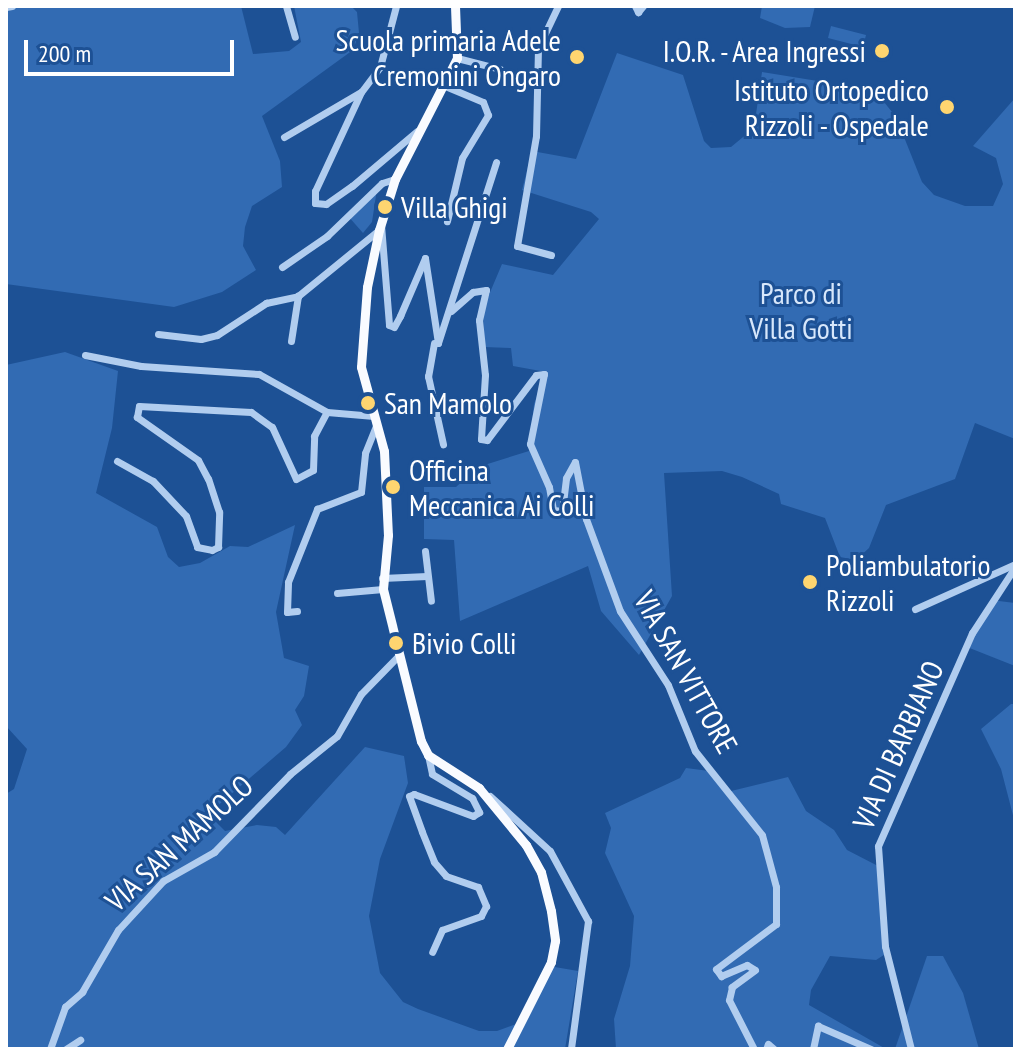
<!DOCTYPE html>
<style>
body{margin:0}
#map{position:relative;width:1021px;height:1055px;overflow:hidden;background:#1d5195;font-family:"PT Sans Narrow",sans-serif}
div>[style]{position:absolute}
.green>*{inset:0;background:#326bb3}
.minor>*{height:7px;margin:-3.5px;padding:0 3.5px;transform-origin:3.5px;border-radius:3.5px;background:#b1cdef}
.major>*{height:9px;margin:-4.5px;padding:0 4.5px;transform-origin:4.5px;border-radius:4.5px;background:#f9fbff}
.dots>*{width:22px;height:22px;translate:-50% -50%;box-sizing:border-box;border:4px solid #1d5195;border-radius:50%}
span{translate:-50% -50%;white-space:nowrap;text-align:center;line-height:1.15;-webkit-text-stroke:6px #1d5195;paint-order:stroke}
.poi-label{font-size:30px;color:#fff}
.right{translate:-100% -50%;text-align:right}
.left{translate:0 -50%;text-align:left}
.park-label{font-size:30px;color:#d7e7fb}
.street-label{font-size:30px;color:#fff}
.frame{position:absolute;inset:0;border:8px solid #fff;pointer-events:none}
.scale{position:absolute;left:24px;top:40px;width:210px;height:36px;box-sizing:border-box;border:4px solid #fff;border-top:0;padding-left:10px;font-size:24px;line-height:28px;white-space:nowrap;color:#fff;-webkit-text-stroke:6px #1d5195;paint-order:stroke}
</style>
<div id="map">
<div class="green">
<i style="clip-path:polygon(6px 6px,241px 6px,253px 54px,289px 51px,301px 42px,294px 6px,351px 6px,357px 12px,359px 33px,353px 50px,262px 116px,280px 161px,282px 187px,252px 206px,245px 227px,243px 246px,256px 270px,222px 292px,174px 307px,6px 284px)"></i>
<i style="clip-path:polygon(762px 6px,815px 6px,810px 27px,785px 28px,760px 18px)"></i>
<i style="clip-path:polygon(831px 26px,866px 35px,863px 47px,828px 38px)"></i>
<i style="clip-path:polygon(617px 53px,683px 75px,704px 141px,711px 148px,731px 147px,754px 128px,762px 72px,861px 88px,880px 97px,896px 117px,922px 182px,934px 195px,965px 206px,993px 206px,1003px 184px,996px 158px,973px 146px,1015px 98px,1015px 439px,975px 423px,955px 479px,886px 505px,869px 548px,856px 560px,840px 557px,825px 518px,781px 504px,779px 494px,742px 477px,722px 471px,664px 473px,672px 596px,639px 655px,601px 611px,588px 566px,460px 621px,454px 540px,424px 539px,424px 487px,456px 487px,478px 467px,529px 451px,534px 404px,546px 372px,513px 366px,511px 348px,484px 347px,483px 309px,502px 264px,553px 275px,599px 219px,591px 212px,522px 190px,532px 151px,576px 159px)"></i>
<i style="clip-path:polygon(377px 189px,372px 222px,363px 233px,348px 216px)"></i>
<i style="clip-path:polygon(65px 352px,118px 371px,112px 428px,96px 493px,157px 527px,168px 557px,179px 567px,200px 563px,230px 546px,248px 547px,295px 525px,276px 612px,284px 658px,309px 666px,304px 696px,295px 710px,302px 725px,286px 747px,208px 814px,225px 831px,257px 825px,276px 827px,285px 835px,365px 747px,404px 756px,408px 783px,380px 859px,369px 916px,380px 973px,403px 1002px,418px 1009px,479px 1031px,497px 1031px,519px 1023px,549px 966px,578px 971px,565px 1049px,6px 1049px,6px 794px,14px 789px,27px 749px,6px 726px,6px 365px)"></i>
<i style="clip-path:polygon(991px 600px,1015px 603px,1015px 666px,967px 647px)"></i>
<i style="clip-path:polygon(1011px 704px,1015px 704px,1015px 823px,1001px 769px,981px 729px)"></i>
<i style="clip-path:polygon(686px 768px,709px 771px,727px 792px,788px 777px,806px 811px,834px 830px,847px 850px,878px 866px,887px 953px,876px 960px,830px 956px,811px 990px,809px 1005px,886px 1049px,616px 1049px,614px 1019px,630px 966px,634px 916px,605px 853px,611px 828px,605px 813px,680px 778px)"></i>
<i style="clip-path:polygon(927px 956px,943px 956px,963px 993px,979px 1049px,895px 1049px)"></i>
</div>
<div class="minor">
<i style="left:286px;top:6px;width:32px;rotate:74deg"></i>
<i style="left:396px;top:6px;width:63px;rotate:104.7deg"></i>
<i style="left:380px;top:67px;width:31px;rotate:127deg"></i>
<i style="left:361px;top:92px;width:109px;rotate:114.9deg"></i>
<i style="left:315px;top:191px;width:12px;rotate:90deg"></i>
<i style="left:315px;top:203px;width:11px;rotate:5deg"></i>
<i style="left:326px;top:204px;width:32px;rotate:-35deg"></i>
<i style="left:352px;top:186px;width:85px;rotate:-40.2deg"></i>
<i style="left:635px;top:6px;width:7px;rotate:63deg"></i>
<i style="left:638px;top:12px;width:8px;rotate:-50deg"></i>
<i style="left:6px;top:7px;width:6px;rotate:-9deg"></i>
<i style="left:457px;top:58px;width:44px;rotate:14.3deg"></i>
<i style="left:445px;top:86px;width:41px;rotate:22.8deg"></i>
<i style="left:483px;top:102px;width:14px;rotate:69deg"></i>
<i style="left:488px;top:115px;width:50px;rotate:121.2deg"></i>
<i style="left:462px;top:158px;width:65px;rotate:103.4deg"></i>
<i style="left:284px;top:137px;width:87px;rotate:-30.4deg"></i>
<i style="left:381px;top:225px;width:100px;rotate:85.4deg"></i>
<i style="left:389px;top:325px;width:5px;rotate:22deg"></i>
<i style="left:394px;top:327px;width:13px;rotate:-61deg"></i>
<i style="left:400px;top:316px;width:63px;rotate:-66.7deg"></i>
<i style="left:425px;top:258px;width:86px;rotate:81.3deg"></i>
<i style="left:438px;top:343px;width:190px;rotate:-72.2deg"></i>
<i style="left:551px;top:255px;width:35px;rotate:-165deg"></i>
<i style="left:517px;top:246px;width:112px;rotate:-80.2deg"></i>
<i style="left:536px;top:136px;width:88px;rotate:-88.7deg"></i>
<i style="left:538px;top:48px;width:47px;rotate:-64.5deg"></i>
<i style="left:282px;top:267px;width:55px;rotate:-34.6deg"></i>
<i style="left:327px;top:236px;width:76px;rotate:-43.9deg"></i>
<i style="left:382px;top:183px;width:14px;rotate:-17deg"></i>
<i style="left:451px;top:311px;width:29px;rotate:-41deg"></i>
<i style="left:473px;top:292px;width:13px;rotate:-9deg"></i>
<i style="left:486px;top:290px;width:31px;rotate:103deg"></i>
<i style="left:479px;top:320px;width:55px;rotate:83.8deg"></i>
<i style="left:485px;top:375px;width:64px;rotate:93.6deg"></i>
<i style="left:481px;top:439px;width:6px;rotate:9deg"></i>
<i style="left:487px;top:440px;width:81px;rotate:-53deg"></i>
<i style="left:536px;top:375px;width:8px;rotate:-7deg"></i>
<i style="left:544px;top:374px;width:71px;rotate:101.3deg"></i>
<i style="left:530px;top:444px;width:47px;rotate:66.2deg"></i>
<i style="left:549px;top:487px;width:23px;rotate:80deg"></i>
<i style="left:553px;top:510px;width:9px;rotate:6deg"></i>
<i style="left:562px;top:511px;width:33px;rotate:-83deg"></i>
<i style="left:566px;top:478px;width:18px;rotate:-61deg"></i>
<i style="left:575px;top:462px;width:58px;rotate:79.1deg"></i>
<i style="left:586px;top:519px;width:98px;rotate:69.7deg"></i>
<i style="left:620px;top:611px;width:88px;rotate:57deg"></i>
<i style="left:668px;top:685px;width:71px;rotate:67.8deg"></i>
<i style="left:695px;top:751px;width:107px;rotate:51.4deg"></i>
<i style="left:762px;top:835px;width:54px;rotate:74.9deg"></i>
<i style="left:776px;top:887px;width:37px;rotate:90deg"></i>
<i style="left:776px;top:924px;width:75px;rotate:143.1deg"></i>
<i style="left:716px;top:969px;width:9px;rotate:54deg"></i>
<i style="left:721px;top:976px;width:28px;rotate:-23deg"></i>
<i style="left:747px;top:965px;width:9px;rotate:32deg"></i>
<i style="left:755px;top:970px;width:29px;rotate:144deg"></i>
<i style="left:732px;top:987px;width:13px;rotate:103deg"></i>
<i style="left:729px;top:1000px;width:55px;rotate:63deg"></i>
<i style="left:158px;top:334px;width:43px;rotate:6.6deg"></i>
<i style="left:201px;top:339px;width:16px;rotate:-14deg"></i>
<i style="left:217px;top:335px;width:59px;rotate:-33.1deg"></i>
<i style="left:266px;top:303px;width:33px;rotate:-12deg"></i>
<i style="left:298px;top:296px;width:104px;rotate:-39.2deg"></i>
<i style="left:291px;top:341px;width:46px;rotate:-81.2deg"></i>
<i style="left:434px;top:343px;width:34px;rotate:100deg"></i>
<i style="left:428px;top:376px;width:70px;rotate:77.6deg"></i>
<i style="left:85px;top:355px;width:57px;rotate:11.1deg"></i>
<i style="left:141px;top:366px;width:118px;rotate:3.9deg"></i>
<i style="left:259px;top:374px;width:78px;rotate:29.2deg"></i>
<i style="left:327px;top:412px;width:47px;rotate:4.9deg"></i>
<i style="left:117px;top:461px;width:41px;rotate:29.1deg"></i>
<i style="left:153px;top:481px;width:48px;rotate:46.7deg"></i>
<i style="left:186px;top:516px;width:33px;rotate:70deg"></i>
<i style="left:197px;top:547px;width:15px;rotate:11deg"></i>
<i style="left:212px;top:550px;width:7px;rotate:-27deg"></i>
<i style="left:218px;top:547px;width:35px;rotate:-88deg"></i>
<i style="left:219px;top:512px;width:35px;rotate:-108deg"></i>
<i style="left:208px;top:479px;width:21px;rotate:-118deg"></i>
<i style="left:198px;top:460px;width:75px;rotate:-144.8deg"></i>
<i style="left:137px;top:417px;width:11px;rotate:-80deg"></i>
<i style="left:139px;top:406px;width:112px;rotate:3.1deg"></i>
<i style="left:251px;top:412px;width:26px;rotate:36deg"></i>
<i style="left:272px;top:427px;width:57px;rotate:65.2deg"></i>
<i style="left:296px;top:479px;width:19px;rotate:-28deg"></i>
<i style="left:313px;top:470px;width:34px;rotate:-88deg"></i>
<i style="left:314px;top:436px;width:27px;rotate:-62deg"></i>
<i style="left:425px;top:551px;width:50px;rotate:83.2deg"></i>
<i style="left:382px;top:578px;width:45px;rotate:-2.5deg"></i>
<i style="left:337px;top:593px;width:46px;rotate:-5deg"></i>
<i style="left:915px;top:609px;width:110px;rotate:-24.2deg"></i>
<i style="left:297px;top:611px;width:10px;rotate:174deg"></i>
<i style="left:287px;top:612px;width:30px;rotate:-88deg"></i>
<i style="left:288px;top:582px;width:79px;rotate:-68.3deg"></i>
<i style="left:317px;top:509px;width:47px;rotate:-21.1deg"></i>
<i style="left:361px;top:492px;width:39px;rotate:-84deg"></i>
<i style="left:365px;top:453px;width:31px;rotate:-68deg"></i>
<i style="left:428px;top:755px;width:19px;rotate:78deg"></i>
<i style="left:432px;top:774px;width:47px;rotate:31deg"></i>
<i style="left:472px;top:798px;width:16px;rotate:63deg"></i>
<i style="left:479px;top:812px;width:7px;rotate:146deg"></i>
<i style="left:473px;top:816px;width:63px;rotate:-159.6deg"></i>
<i style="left:414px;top:794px;width:5px;rotate:158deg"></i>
<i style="left:409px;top:796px;width:38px;rotate:70deg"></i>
<i style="left:422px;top:832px;width:32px;rotate:68deg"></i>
<i style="left:434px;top:862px;width:18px;rotate:49deg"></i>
<i style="left:446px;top:876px;width:34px;rotate:19deg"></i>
<i style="left:478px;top:887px;width:21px;rotate:67deg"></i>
<i style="left:486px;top:906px;width:11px;rotate:117deg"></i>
<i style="left:481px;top:916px;width:41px;rotate:160.3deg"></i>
<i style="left:442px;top:930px;width:24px;rotate:114deg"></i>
<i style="left:490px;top:796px;width:81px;rotate:42.5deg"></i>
<i style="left:550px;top:851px;width:80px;rotate:61.5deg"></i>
<i style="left:588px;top:921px;width:129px;rotate:97.6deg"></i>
<i style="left:50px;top:1049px;width:45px;rotate:-70.3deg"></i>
<i style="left:65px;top:1007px;width:23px;rotate:-41deg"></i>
<i style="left:82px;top:992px;width:72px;rotate:-59.9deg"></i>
<i style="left:118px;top:930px;width:67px;rotate:-47.4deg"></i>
<i style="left:163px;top:881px;width:59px;rotate:-29.6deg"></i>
<i style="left:214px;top:852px;width:109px;rotate:-45.7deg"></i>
<i style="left:290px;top:774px;width:60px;rotate:-39deg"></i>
<i style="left:337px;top:736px;width:48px;rotate:-60.3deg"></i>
<i style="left:361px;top:694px;width:54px;rotate:-45.7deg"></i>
<i style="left:66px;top:1049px;width:17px;rotate:-33deg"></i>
<i style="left:766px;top:1049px;width:5px;rotate:-68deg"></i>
<i style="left:768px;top:1044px;width:8px;rotate:40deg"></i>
<i style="left:813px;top:1049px;width:24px;rotate:-78deg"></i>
<i style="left:818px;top:1026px;width:58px;rotate:23.5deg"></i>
<i style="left:911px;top:1049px;width:106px;rotate:-104.2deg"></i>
<i style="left:885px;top:946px;width:100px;rotate:-94deg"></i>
<i style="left:878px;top:846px;width:233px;rotate:-66.2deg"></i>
<i style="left:972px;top:633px;width:79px;rotate:-56.9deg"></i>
</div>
<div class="major">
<i style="left:455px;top:6px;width:52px;rotate:87.8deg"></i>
<i style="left:457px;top:58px;width:136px;rotate:117.1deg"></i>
<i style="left:395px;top:179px;width:53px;rotate:107.4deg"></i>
<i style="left:379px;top:230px;width:58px;rotate:101.9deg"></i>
<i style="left:367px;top:287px;width:80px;rotate:94.3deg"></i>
<i style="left:361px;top:367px;width:87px;rotate:74.7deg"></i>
<i style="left:384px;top:451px;width:84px;rotate:87.3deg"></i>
<i style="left:388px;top:535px;width:54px;rotate:95.3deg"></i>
<i style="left:383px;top:589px;width:157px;rotate:76deg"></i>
<i style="left:421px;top:741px;width:16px;rotate:63deg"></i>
<i style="left:428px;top:755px;width:61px;rotate:32.9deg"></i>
<i style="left:479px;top:788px;width:74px;rotate:50.5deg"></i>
<i style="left:526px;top:845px;width:31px;rotate:61deg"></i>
<i style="left:541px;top:872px;width:40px;rotate:75.6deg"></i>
<i style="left:551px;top:911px;width:30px;rotate:82deg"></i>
<i style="left:555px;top:941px;width:21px;rotate:101deg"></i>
<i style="left:551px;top:962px;width:97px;rotate:116.8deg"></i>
</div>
<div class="dots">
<i style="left:882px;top:51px;background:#fed570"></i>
<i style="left:577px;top:57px;background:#fed570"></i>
<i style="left:947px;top:107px;background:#fed570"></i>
<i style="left:385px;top:207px;background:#fed570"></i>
<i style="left:368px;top:403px;background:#fed570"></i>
<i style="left:393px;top:487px;background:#fed570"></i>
<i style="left:810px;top:582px;background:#fed570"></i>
<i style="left:396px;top:643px;background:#fed570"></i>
</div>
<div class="poi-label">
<span class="right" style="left:561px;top:57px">Scuola primaria Adele<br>Cremonini Ongaro</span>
<span class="right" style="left:866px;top:51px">I.O.R. - Area Ingressi</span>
<span class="right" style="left:929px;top:107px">Istituto Ortopedico<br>Rizzoli - Ospedale</span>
<span class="left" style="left:401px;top:207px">Villa Ghigi</span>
<span class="left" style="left:384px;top:403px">San Mamolo</span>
<span class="left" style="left:409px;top:487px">Officina<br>Meccanica Ai Colli</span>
<span class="left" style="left:826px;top:582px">Poliambulatorio<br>Rizzoli</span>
<span class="left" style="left:412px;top:643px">Bivio Colli</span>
</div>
<div class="park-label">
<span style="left:801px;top:310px">Parco di<br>Villa Gotti</span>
</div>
<div class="street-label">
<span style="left:686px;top:672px;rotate:61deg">VIA SAN VITTORE</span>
<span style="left:898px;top:745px;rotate:-66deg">VIA DI BARBIANO</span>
<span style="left:179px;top:843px;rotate:-42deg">VIA SAN MAMOLO</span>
</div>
<div class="frame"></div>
<div class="scale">200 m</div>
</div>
